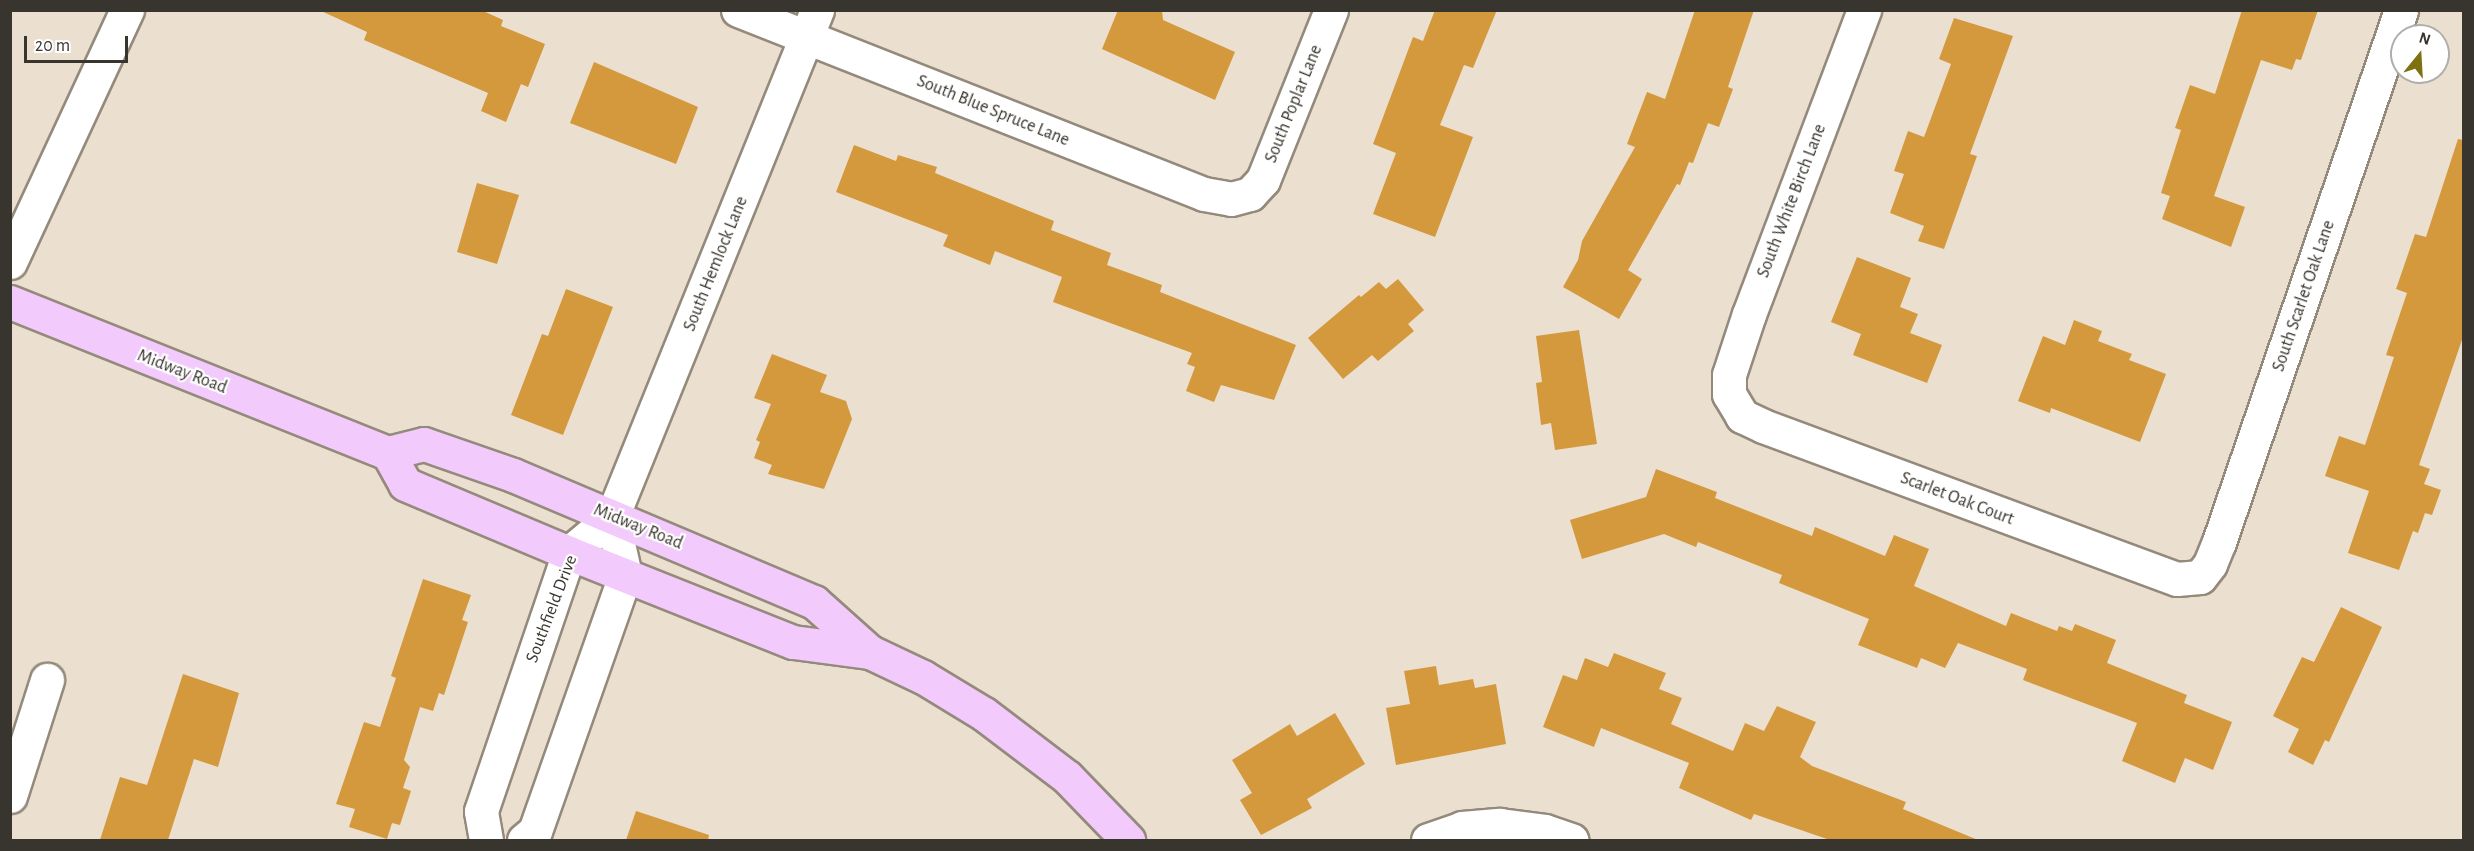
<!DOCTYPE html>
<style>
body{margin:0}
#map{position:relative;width:2474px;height:851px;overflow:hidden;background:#ebdfd0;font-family:"Alegreya Sans",sans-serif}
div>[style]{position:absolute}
.building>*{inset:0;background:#d4993c}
.roads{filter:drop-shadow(2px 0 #948a7c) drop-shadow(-2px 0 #948a7c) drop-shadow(0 2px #948a7c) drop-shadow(0 -2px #948a7c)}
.minor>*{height:33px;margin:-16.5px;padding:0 16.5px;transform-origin:16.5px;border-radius:16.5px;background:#fff}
.major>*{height:33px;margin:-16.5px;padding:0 16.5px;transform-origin:16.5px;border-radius:16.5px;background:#f2cafb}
span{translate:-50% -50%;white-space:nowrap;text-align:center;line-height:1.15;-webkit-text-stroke:4.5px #fff;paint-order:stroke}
.street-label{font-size:18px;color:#38342e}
.frame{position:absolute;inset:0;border:12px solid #38342e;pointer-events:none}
.north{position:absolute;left:2390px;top:24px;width:60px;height:60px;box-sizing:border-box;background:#fff;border:2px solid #afaeab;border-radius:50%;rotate:18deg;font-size:16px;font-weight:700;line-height:24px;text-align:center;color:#38342e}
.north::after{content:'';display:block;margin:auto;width:21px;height:27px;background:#7d7111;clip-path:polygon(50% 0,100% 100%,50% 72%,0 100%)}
.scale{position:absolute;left:24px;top:36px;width:104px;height:27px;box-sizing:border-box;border:3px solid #38342e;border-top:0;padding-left:8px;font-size:18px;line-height:21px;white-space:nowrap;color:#38342e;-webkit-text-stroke:4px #fff;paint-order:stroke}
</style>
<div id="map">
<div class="building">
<i style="clip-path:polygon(319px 10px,481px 10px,503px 20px,501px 26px,545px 44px,528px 87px,521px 84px,506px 122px,481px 111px,488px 93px,364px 40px,367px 32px)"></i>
<i style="clip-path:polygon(1118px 10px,1162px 10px,1163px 20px,1235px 52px,1215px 100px,1102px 49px)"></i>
<i style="clip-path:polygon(1435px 10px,1497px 10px,1473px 68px,1464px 65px,1440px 125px,1473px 137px,1435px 237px,1373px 214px,1396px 153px,1373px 144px,1413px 37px,1423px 41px)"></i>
<i style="clip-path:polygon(1695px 10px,1754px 10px,1728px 87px,1733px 89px,1719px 127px,1708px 123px,1693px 163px,1689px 162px,1680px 185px,1677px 184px,1628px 270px,1642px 279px,1619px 319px,1563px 287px,1578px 260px,1582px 241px,1635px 147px,1627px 144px,1647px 92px,1665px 99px)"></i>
<i style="clip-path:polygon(2242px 10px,2318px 10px,2301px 60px,2296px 59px,2292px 70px,2261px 60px,2214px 196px,2245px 207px,2231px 247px,2162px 219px,2170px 196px,2161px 193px,2181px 130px,2175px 128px,2190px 85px,2215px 94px)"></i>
<i style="clip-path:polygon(1954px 18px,2013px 36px,1970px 154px,1977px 156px,1944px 249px,1918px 241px,1924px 226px,1890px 213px,1904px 174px,1894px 171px,1908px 131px,1924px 137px,1951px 64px,1939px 59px)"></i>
<i style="clip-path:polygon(594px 62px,698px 107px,676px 164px,570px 123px)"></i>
<i style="clip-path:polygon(2458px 139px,2463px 140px,2463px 337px,2419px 465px,2430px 469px,2424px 484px,2441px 490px,2432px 515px,2425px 513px,2418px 533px,2413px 531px,2399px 570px,2348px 553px,2369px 491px,2325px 476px,2339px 436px,2365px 445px,2394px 357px,2386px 355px,2407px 293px,2396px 289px,2415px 234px,2426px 237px)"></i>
<i style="clip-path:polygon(854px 145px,896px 161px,898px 155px,937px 167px,935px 173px,1054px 221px,1051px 230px,1111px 253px,1107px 265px,1162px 285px,1160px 292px,1296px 345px,1274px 400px,1221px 385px,1214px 402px,1186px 391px,1195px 367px,1187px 364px,1192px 353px,1053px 302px,1062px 277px,995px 251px,990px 265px,943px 246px,948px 235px,836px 192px)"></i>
<i style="clip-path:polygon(477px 183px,519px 195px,497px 264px,457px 252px)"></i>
<i style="clip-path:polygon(1857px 257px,1911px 278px,1900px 307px,1918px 314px,1910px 333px,1942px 345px,1927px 383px,1853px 355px,1861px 334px,1831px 322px)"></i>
<i style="clip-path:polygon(1398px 279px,1424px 310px,1408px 324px,1414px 331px,1378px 361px,1372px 355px,1343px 379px,1308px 338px,1359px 295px,1361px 297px,1379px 282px,1386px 289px)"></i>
<i style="clip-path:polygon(566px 289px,613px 307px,563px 435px,511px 415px,542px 334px,548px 336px)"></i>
<i style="clip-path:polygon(2074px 320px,2102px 331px,2098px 341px,2132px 354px,2129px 360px,2166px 374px,2140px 442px,2051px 408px,2050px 413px,2018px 401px,2043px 336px,2065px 345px)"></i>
<i style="clip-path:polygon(1579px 330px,1597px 444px,1555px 450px,1551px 423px,1541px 425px,1536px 383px,1542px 382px,1536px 336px)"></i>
<i style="clip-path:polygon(772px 354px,827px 375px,820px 392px,846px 401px,852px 419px,824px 489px,768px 474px,772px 465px,754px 458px,760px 442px,756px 440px,771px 404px,754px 398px)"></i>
<i style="clip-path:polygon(1656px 469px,1717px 492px,1715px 498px,1812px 536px,1815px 527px,1885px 556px,1894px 535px,1929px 549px,1914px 586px,2006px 626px,2011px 613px,2057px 631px,2059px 626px,2072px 631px,2075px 624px,2116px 640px,2107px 663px,2187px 695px,2184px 703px,2232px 722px,2213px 770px,2185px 758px,2175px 783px,2122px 761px,2137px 723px,2023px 680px,2027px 669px,1958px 643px,1945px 668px,1921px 658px,1917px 668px,1858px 645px,1869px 619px,1779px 583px,1782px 575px,1698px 542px,1696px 547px,1664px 534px,1582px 559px,1570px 520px,1646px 497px)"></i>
<i style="clip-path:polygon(423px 579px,471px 595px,462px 620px,468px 622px,444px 695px,439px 693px,433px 711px,420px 707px,404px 760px,410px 767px,403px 788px,411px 791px,400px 825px,392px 823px,387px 839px,349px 827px,355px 809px,336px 804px,364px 722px,380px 727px,396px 678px,391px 676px)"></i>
<i style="clip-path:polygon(2341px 607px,2382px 627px,2329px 742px,2325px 740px,2313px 765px,2288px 752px,2299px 729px,2273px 716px,2302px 657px,2314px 662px)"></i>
<i style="clip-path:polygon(1614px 653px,1666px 673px,1659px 689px,1682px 698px,1671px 724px,1733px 751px,1745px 723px,1764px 731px,1777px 706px,1816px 722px,1800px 757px,1812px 766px,1906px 802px,1903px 809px,1978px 840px,1830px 840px,1754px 814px,1751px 820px,1679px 788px,1689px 763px,1601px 728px,1594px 747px,1543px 727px,1563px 675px,1577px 680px,1585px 658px,1608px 667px)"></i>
<i style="clip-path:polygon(1436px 666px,1439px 685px,1473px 679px,1475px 688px,1496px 684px,1506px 744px,1396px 765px,1386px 708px,1410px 704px,1404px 671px)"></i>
<i style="clip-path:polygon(183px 674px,239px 693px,218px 767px,194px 759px,168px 840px,100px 840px,120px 777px,147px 785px)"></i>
<i style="clip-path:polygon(1335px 713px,1365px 764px,1307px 799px,1312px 808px,1261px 835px,1240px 800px,1252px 793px,1232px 760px,1290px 724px,1297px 736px)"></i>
<i style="clip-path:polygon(636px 811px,709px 835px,708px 840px,626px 840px)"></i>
</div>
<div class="roads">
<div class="minor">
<i style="left:738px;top:10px;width:501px;rotate:21.55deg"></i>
<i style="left:1204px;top:194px;width:27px;rotate:10deg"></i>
<i style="left:1231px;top:199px;width:20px;rotate:-15deg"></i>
<i style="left:1250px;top:194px;width:19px;rotate:-47deg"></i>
<i style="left:1263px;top:180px;width:183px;rotate:-68.2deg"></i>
<i style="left:1864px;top:10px;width:325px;rotate:110.7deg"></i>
<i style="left:1749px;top:314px;width:64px;rotate:108.2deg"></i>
<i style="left:1729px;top:375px;width:19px;rotate:90deg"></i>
<i style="left:1729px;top:394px;width:26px;rotate:59deg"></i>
<i style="left:1742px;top:416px;width:23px;rotate:25deg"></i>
<i style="left:1763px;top:426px;width:441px;rotate:20.3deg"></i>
<i style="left:2177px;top:579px;width:23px;rotate:-5deg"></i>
<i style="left:2200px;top:577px;width:16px;rotate:-52deg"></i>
<i style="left:2210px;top:564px;width:24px;rotate:-68deg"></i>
<i style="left:2219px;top:542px;width:562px;rotate:-71.11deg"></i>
<i style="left:10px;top:262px;width:278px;rotate:-65.1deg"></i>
<i style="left:10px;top:796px;width:122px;rotate:-72.3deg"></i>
<i style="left:486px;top:840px;width:29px;rotate:-100deg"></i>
<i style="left:481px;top:811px;width:273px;rotate:-71.2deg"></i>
<i style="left:569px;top:553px;width:56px;rotate:-39.9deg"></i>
<i style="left:612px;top:517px;width:547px;rotate:-67.98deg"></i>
<i style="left:524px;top:840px;width:14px;rotate:-39deg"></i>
<i style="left:535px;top:831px;width:271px;rotate:-70.6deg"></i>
<i style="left:625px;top:575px;width:59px;rotate:-102.6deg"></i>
<i style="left:1428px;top:840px;width:36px;rotate:-19deg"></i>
<i style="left:1462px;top:828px;width:38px;rotate:-5deg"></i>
<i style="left:1500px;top:825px;width:45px;rotate:7.6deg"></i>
<i style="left:1545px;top:831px;width:28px;rotate:19deg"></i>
</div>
<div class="major">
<i style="left:10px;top:302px;width:407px;rotate:21.8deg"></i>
<i style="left:388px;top:453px;width:37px;rotate:-14deg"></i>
<i style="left:424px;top:444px;width:94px;rotate:19.2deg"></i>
<i style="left:513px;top:475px;width:327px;rotate:22.9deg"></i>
<i style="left:814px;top:602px;width:75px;rotate:41.8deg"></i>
<i style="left:870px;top:652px;width:59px;rotate:25.3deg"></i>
<i style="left:923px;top:677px;width:71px;rotate:31.2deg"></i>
<i style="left:984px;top:714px;width:104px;rotate:37.2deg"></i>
<i style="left:1067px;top:777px;width:88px;rotate:45.9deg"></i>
<i style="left:388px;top:453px;width:35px;rotate:61deg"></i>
<i style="left:405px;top:484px;width:178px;rotate:22.8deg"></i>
<i style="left:569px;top:553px;width:241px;rotate:21.7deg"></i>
<i style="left:793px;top:642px;width:78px;rotate:7.4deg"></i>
</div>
</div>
<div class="street-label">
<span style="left:1294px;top:104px;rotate:-68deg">South Poplar Lane</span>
<span style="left:993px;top:111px;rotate:22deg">South Blue Spruce Lane</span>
<span style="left:1792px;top:201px;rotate:-69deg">South White Birch Lane</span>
<span style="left:716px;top:264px;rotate:-68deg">South Hemlock Lane</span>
<span style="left:2304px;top:296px;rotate:-71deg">South Scarlet Oak Lane</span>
<span style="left:182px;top:372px;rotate:21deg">Midway Road</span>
<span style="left:1957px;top:499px;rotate:21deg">Scarlet Oak Court</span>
<span style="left:638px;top:527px;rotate:22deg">Midway Road</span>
<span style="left:552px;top:609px;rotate:-69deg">Southfield Drive</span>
</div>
<div class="frame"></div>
<div class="north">N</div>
<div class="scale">20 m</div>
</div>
